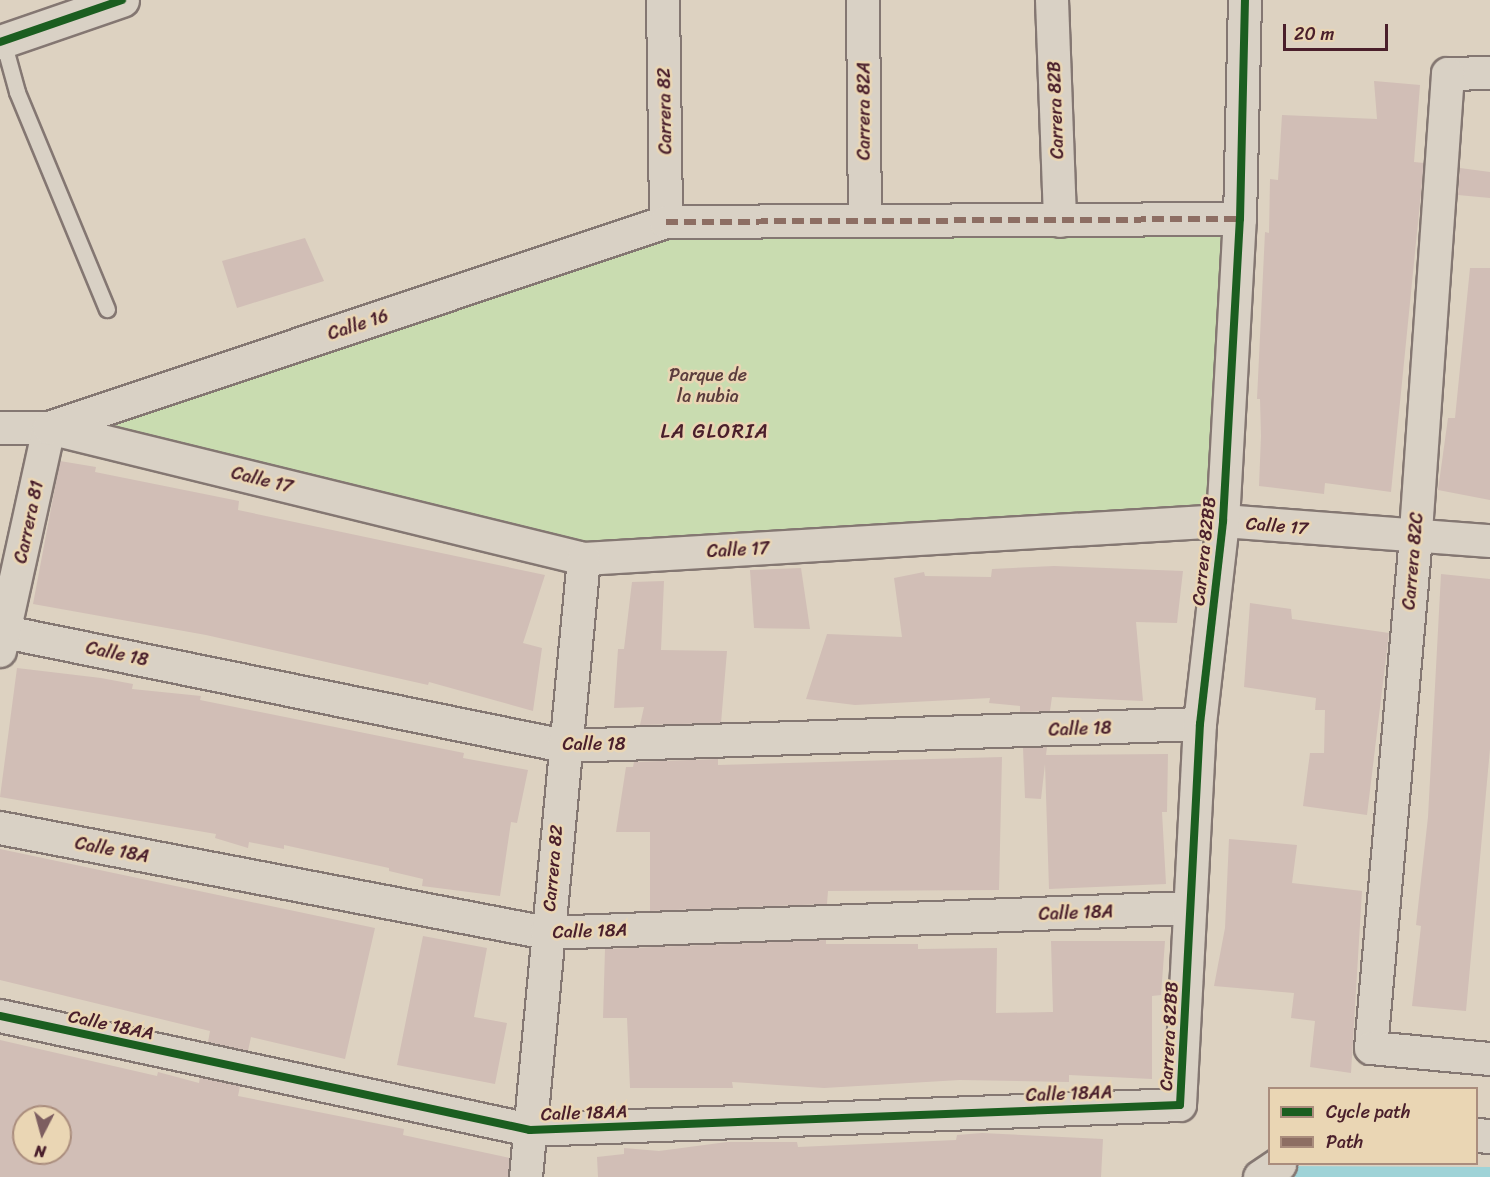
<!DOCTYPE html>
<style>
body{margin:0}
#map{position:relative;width:1490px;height:1177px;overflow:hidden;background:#ddd2c1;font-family:Sriracha,sans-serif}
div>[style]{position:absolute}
.green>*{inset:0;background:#c9dcb0}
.water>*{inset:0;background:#9fd3d7}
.building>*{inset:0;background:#d1beb6}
.roads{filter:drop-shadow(2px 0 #847772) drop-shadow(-2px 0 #847772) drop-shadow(0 2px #847772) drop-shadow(0 -2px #847772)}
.lane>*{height:15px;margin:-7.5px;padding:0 7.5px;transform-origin:7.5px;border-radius:7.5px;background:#d9d1c5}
.street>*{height:32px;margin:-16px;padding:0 16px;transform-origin:16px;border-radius:16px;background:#d9d1c5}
.secondary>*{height:33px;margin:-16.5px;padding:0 16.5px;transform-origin:16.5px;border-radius:16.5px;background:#d9d1c5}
.quiet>*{height:6px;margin-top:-3px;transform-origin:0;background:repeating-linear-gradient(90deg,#8d6e63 0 12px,transparent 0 18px)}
.cycleway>*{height:8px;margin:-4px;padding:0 4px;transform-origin:4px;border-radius:4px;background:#1b5e20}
span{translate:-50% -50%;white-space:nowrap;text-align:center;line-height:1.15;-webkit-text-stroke:5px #ead6b4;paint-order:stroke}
.street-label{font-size:18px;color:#4a1f2b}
.park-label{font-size:18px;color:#5b3d3d}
.neighbourhood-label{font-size:20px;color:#4a1f2b;letter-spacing:1.5px}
.legend{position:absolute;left:1268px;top:1087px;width:210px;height:78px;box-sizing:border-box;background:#ead6b4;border:2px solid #aa8d7d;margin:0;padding:8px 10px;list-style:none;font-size:18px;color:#4a1f2b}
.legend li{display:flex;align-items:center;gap:12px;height:30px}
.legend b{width:30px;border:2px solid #aa8d7d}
.north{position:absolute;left:12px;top:1105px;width:60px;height:60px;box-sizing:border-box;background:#ead6b4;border:2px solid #aa8d7d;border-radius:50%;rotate:186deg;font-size:16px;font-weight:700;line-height:24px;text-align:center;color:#4a1f2b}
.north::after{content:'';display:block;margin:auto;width:21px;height:27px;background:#7d5e60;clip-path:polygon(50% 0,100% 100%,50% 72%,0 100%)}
.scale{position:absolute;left:1283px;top:24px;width:105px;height:27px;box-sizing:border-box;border:3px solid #4a1f2b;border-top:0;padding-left:8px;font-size:18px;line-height:21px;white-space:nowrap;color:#4a1f2b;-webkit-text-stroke:4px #ead6b4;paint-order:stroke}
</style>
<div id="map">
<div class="green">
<i style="clip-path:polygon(1240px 219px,1223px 521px,584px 559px,49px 428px,666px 222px)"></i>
</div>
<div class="water">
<i style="clip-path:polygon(1274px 1166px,1490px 1167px,1490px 1177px,1263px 1177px)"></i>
</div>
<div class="building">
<i style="clip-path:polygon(1374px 81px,1420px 85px,1414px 162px,1424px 163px,1391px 492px,1325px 483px,1324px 494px,1259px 486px,1261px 436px,1260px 399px,1257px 399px,1265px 232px,1269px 233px,1270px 179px,1278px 180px,1282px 115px,1377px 119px)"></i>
<i style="clip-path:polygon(1460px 168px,1490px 172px,1490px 198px,1458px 195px)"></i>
<i style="clip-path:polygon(305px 238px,324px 281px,237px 308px,222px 261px)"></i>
<i style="clip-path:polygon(1470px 268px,1490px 268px,1490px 500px,1438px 490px,1448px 418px,1455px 418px)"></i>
<i style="clip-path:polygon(60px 461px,96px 467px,95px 472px,239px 501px,238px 510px,545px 575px,523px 643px,542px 648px,533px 711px,429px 682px,428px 685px,206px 635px,33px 604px)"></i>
<i style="clip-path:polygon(1054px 566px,1183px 571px,1177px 623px,1136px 622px,1143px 701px,1052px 697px,1050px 711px,1020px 712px,1020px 706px,989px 703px,990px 698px,855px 705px,806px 699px,827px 634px,902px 637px,894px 578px,924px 572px,925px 576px,991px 577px,992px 569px)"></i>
<i style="clip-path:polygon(801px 568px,810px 629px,754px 628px,750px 570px)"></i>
<i style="clip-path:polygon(1441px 574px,1490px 579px,1490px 749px,1466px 1011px,1412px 1006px,1421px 926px,1416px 925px,1428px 817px)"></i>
<i style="clip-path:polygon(664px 581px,661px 650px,727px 651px,721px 723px,640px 725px,644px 707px,614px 708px,618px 649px,624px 649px,632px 582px)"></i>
<i style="clip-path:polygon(1250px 603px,1291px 609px,1292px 619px,1389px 633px,1367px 815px,1303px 806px,1310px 753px,1324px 753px,1325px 710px,1315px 710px,1316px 698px,1244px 687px)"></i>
<i style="clip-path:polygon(17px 668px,101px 678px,133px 684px,132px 689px,201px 696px,200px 700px,464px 753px,463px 758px,528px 770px,517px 823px,511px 822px,500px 896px,422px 886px,423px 879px,389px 871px,389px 868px,284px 845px,284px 849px,249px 842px,248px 848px,215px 838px,216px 834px,0 797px)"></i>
<i style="clip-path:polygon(1047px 747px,1046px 755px,1168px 754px,1167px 812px,1162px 812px,1166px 884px,1049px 889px,1045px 764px,1041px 799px,1025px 798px,1023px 748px)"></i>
<i style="clip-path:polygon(1002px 757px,999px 890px,828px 891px,827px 904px,650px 911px,650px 832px,616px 832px,626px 767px,633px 767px,634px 762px,718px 759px,718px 765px)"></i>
<i style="clip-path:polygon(1229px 839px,1297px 845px,1292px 883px,1362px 891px,1351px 1073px,1310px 1067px,1315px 1021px,1291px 1018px,1294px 993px,1214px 986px,1225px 928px)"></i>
<i style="clip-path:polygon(0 849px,375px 928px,345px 1059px,251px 1037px,248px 1051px,208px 1042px,210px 1031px,0 980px)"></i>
<i style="clip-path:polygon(423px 936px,487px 948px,474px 1017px,507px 1023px,495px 1084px,397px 1065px)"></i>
<i style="clip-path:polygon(826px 940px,826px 944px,918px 944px,918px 949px,997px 948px,996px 1013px,1053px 1012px,1051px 941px,1165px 941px,1161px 995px,1152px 996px,1152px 1079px,1069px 1075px,1069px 1082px,960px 1080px,824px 1088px,732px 1082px,733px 1088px,630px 1088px,627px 1018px,603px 1018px,605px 949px)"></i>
<i style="clip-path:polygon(evenodd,0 1040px,157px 1076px,158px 1072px,199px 1083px,200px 1077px,240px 1086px,238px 1096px,404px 1129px,403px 1135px,510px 1158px,508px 1177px,0 1177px,0 1040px,24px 1117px,60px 1117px,60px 1153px,24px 1153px,24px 1117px)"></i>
<i style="clip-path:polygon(982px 1133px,1103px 1139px,1101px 1177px,598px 1177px,597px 1157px,624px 1154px,624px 1148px,659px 1151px,727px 1142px,797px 1142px,798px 1147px,956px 1140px,957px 1135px)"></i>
</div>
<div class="roads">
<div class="lane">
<i style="left:3px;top:41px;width:53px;rotate:74.6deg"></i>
<i style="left:17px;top:92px;width:235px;rotate:67.5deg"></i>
</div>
<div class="street">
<i style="left:663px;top:0;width:222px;rotate:89.2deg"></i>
<i style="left:863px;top:0;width:221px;rotate:89.5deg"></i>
<i style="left:1052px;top:0;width:221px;rotate:87.9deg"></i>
<i style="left:1490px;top:73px;width:42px;rotate:178.6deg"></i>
<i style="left:1448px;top:74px;width:464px;rotate:94deg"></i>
<i style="left:1416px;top:537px;width:513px;rotate:95.03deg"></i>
<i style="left:1371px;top:1048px;width:120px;rotate:5.3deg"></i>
<i style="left:0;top:428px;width:49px"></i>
<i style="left:49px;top:428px;width:551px;rotate:13.76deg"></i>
<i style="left:584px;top:559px;width:640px;rotate:-3.4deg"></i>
<i style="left:1223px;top:521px;width:268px;rotate:4.3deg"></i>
<i style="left:0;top:631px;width:576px;rotate:11.52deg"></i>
<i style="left:564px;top:746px;width:636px;rotate:-1.98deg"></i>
<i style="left:0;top:651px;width:228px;rotate:-77.6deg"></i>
<i style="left:49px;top:428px;width:650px;rotate:-18.46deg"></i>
<i style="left:666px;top:222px;width:574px;rotate:-0.3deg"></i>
<i style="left:0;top:828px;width:557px;rotate:10.87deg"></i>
<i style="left:547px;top:933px;width:643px;rotate:-2.23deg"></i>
<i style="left:0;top:1016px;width:542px;rotate:12.14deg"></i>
<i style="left:530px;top:1130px;width:650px;rotate:-2.2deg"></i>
<i style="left:1180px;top:1105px;width:382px;rotate:-87deg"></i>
<i style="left:1200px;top:724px;width:204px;rotate:-83.5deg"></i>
<i style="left:1223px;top:521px;width:302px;rotate:-86.8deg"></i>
<i style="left:1240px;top:219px;width:219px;rotate:-88.7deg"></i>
<i style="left:526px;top:1177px;width:621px;rotate:-84.64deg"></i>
</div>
<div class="secondary">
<i style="left:0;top:42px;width:129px;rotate:-19deg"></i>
<i style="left:1476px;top:1135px;width:14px;rotate:4deg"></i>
<i style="left:1260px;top:1177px;width:23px;rotate:-34deg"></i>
</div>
</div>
<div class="quiet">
<i style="left:666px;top:222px;width:574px;rotate:-0.3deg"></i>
</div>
<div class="cycleway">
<i style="left:0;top:42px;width:129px;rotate:-19deg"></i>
<i style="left:0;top:1016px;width:542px;rotate:12.14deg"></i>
<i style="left:530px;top:1130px;width:650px;rotate:-2.2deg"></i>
<i style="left:1180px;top:1105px;width:382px;rotate:-87deg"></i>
<i style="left:1200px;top:724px;width:204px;rotate:-83.5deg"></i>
<i style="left:1223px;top:521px;width:302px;rotate:-86.8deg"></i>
<i style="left:1240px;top:219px;width:219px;rotate:-88.7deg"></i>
</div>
<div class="street-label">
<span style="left:1056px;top:110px;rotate:-92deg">Carrera 82B</span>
<span style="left:665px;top:111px;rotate:-91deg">Carrera 82</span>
<span style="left:864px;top:111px;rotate:-90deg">Carrera 82A</span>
<span style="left:358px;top:325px;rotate:-18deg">Calle 16</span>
<span style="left:262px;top:480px;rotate:14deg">Calle 17</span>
<span style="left:29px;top:522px;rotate:-78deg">Carrera 81</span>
<span style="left:1277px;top:526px;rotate:5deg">Calle 17</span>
<span style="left:738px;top:550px;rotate:-3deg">Calle 17</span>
<span style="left:1204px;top:551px;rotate:-84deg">Carrera 82BB</span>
<span style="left:1413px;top:561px;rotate:-85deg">Carrera 82C</span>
<span style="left:117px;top:654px;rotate:12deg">Calle 18</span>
<span style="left:1080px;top:729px;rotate:-2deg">Calle 18</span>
<span style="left:594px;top:744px">Calle 18</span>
<span style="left:112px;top:850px;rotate:11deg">Calle 18A</span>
<span style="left:553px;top:868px;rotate:-85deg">Carrera 82</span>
<span style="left:1076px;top:913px;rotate:-2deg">Calle 18A</span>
<span style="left:590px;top:931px;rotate:-2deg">Calle 18A</span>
<span style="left:111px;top:1025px;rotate:12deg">Calle 18AA</span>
<span style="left:1169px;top:1036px;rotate:-87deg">Carrera 82BB</span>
<span style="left:1069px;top:1094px;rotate:-2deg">Calle 18AA</span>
<span style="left:584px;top:1113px;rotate:-2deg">Calle 18AA</span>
</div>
<div class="park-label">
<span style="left:708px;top:386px">Parque de<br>la nubia</span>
</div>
<div class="neighbourhood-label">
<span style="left:715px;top:431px">LA GLORIA</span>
</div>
<ul class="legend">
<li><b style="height:8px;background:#1b5e20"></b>Cycle path</li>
<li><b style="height:8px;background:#8d6e63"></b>Path</li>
</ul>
<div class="north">N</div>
<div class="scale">20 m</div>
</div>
